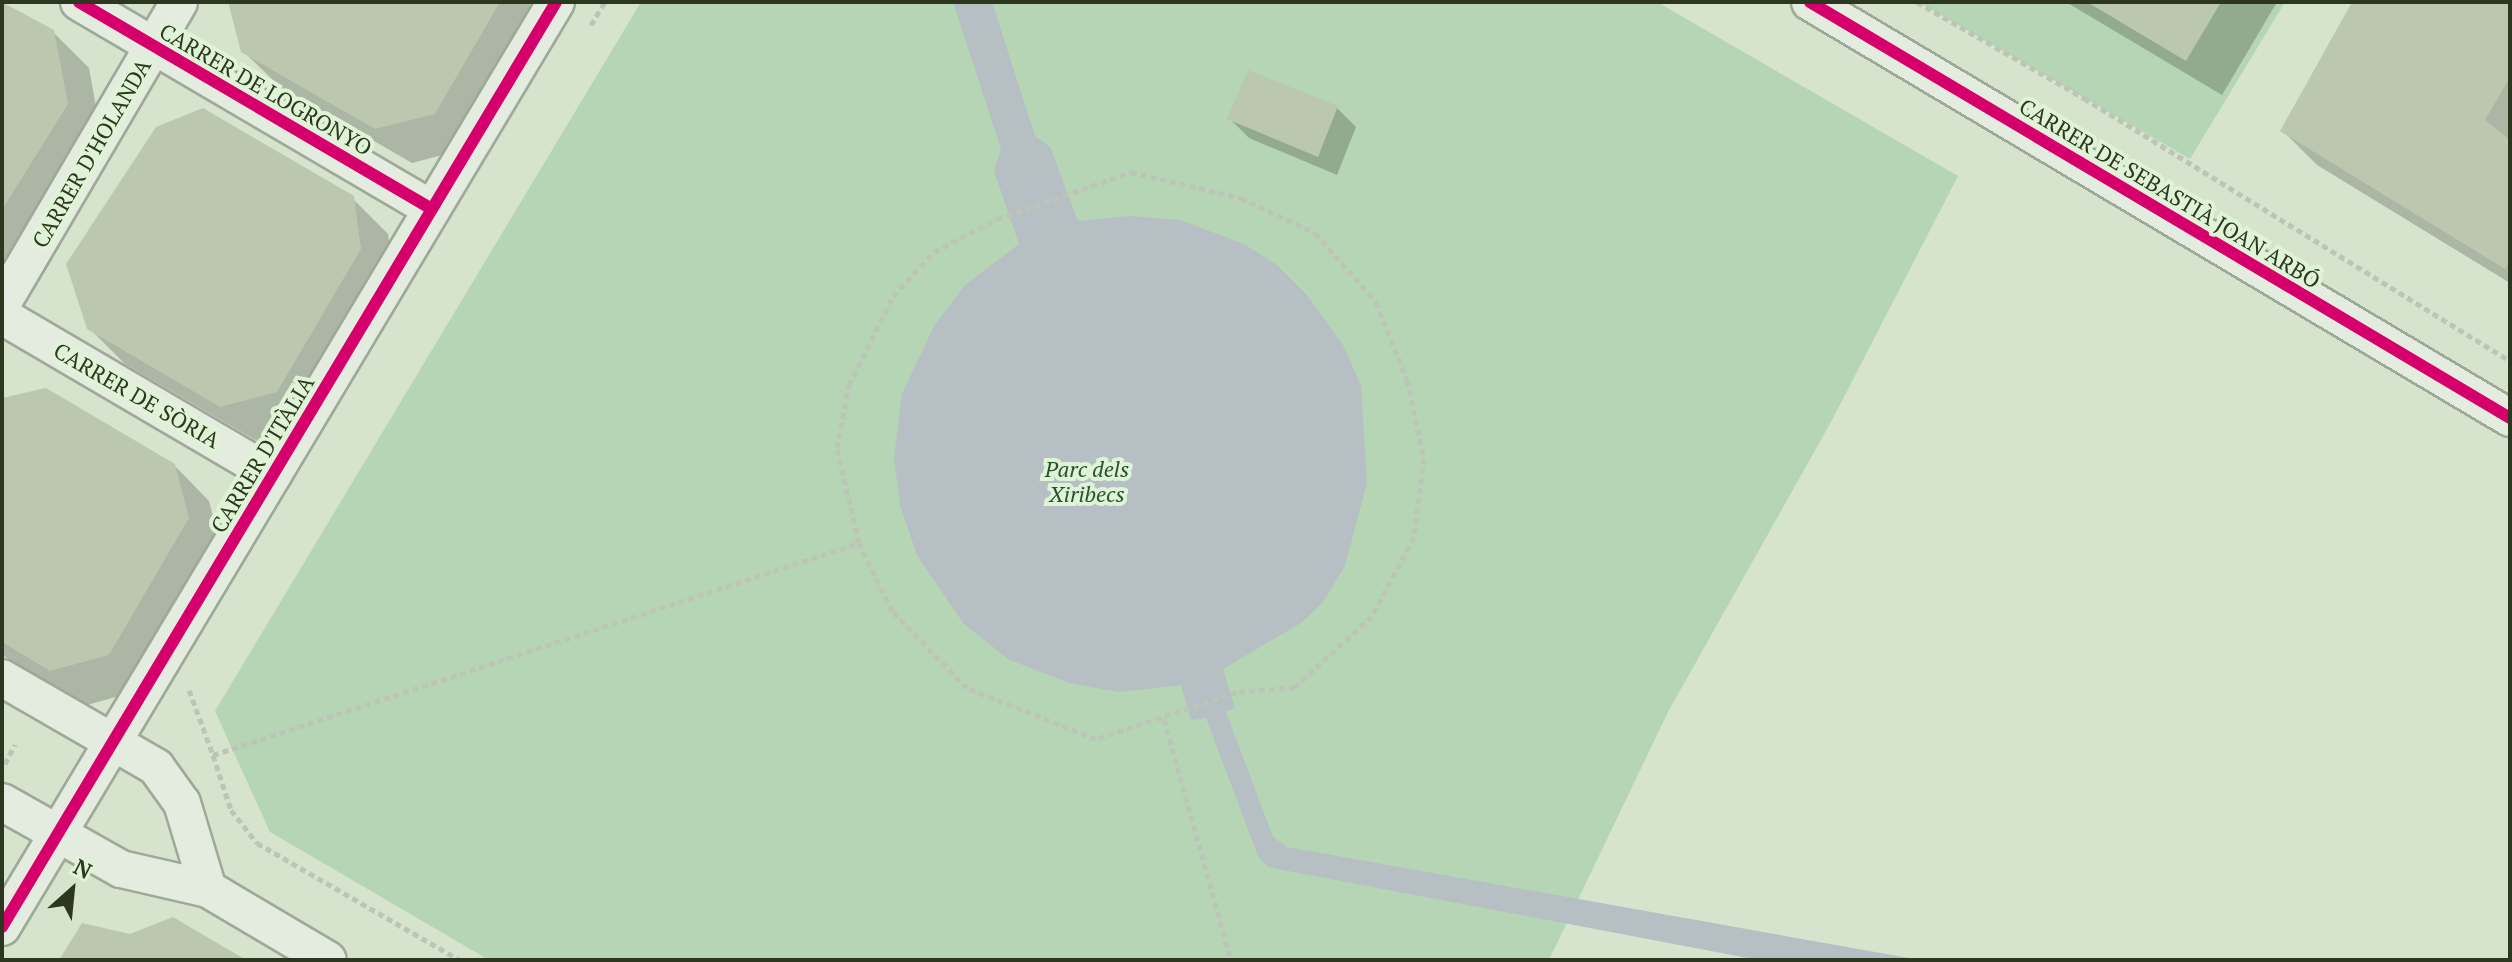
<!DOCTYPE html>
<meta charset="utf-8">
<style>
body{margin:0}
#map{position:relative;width:2512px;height:962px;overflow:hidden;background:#d6e4ce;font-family:"PT Serif",serif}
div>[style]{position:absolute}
.green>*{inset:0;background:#b6d5b4}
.water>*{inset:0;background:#b5bfc4}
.shadow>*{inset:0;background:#0003}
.building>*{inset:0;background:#bcc7af}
.path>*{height:5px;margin-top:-2.5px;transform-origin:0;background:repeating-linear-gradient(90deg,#bcc5b6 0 6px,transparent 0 10px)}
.roads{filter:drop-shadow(2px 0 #9fa997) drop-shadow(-2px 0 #9fa997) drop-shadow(0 2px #9fa997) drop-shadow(0 -2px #9fa997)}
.minor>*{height:36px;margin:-18px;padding:0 18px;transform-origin:18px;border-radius:18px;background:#e4ece0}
.cycleway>*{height:12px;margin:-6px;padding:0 6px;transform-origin:6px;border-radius:6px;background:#d6006c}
span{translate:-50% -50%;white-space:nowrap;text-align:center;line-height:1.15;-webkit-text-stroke:8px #dff4d6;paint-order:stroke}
.street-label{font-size:22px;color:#2d3720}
.park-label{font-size:22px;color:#285331;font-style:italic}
.frame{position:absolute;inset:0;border:4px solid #2d3720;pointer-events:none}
.north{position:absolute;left:32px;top:850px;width:80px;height:80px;-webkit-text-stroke:6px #dff4d6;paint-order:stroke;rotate:27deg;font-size:22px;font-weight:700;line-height:32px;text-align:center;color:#2d3720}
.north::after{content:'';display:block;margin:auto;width:28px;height:36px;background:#2d3720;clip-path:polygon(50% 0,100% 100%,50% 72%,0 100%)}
</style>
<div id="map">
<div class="green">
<i style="clip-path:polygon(641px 2px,1657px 2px,1958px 176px,1831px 422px,1668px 712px,1549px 960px,489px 960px,270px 832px,215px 711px)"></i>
<i style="clip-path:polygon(1918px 2px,2285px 2px,2190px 159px)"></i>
</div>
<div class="water">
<i style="clip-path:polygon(953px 2px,992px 2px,1035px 136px,1050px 147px,1078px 221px,1130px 216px,1180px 220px,1244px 244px,1277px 265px,1307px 295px,1343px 345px,1361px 386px,1367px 483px,1345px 566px,1323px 602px,1301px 623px,1223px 669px,1235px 708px,1226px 712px,1273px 837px,1287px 847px,1920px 960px,1758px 960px,1268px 867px,1258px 856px,1206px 718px,1191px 720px,1181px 685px,1119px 692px,1069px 683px,1008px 659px,963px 623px,917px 555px,900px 505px,894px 458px,902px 394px,934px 326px,965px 285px,1019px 244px,994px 171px,1001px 149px)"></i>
</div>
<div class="shadow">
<i style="clip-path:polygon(230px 2px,529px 2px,537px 33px,469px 148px,412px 163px,279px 86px,243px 51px)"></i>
<i style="clip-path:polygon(2066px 2px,2277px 2px,2222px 95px)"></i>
<i style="clip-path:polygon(2355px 2px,2510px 2px,2510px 283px,2317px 165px,2282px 130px)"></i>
<i style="clip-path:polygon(2px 4px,53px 32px,89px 68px,102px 140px,2px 276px)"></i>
<i style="clip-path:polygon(1337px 108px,1356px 127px,1337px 175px,1249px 138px,1230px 119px)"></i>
<i style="clip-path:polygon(352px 198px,388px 234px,395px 284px,312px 426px,257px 441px,125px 364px,89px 328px)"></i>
<i style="clip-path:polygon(2px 400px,174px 465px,209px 501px,223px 554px,144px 689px,87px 705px,2px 655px)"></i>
</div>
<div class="building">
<i style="clip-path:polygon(2px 2px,54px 30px,68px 104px,2px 210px)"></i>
<i style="clip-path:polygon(228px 2px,500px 2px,435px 114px,375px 129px,241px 52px)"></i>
<i style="clip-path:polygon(2087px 2px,2221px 2px,2186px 61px)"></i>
<i style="clip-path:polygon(2352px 2px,2510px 2px,2510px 77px,2485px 120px,2510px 140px,2510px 261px,2505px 269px,2280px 131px)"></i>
<i style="clip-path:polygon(1248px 70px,1338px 106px,1318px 157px,1227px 119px)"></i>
<i style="clip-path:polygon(203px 108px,354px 196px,361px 249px,277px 392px,220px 407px,87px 329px,66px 264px,156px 127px)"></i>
<i style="clip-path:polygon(46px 388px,175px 464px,189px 518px,109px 655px,50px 671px,2px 642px,2px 398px)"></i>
<i style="clip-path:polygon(173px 917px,246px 960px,59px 960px,82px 923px,130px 934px)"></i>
</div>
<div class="path">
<i style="left:1917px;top:2px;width:193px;rotate:29.9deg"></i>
<i style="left:2084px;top:98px;width:501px;rotate:31.69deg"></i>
<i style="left:591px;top:25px;width:27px;rotate:-59deg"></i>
<i style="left:1131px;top:172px;width:113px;rotate:13.3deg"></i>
<i style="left:1241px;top:198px;width:82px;rotate:25.3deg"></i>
<i style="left:1315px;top:233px;width:92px;rotate:48.5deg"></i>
<i style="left:1376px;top:302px;width:84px;rotate:68.3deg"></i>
<i style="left:1407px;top:380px;width:80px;rotate:77.7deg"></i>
<i style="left:1424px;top:458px;width:80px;rotate:97.2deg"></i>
<i style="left:1414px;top:537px;width:89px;rotate:118deg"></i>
<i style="left:1372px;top:616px;width:105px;rotate:137.3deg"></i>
<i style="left:1295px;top:687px;width:58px;rotate:175.1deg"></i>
<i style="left:1237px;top:692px;width:149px;rotate:161.6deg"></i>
<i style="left:1096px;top:739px;width:139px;rotate:-158.4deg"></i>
<i style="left:967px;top:688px;width:107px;rotate:-134.2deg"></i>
<i style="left:892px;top:611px;width:76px;rotate:-115.9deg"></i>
<i style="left:859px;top:543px;width:98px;rotate:-103deg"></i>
<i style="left:837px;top:448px;width:64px;rotate:-79.2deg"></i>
<i style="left:849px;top:385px;width:99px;rotate:-63.7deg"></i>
<i style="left:893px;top:296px;width:60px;rotate:-47deg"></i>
<i style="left:934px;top:252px;width:71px;rotate:-27.6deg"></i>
<i style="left:997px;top:219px;width:142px;rotate:-19.3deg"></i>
<i style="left:189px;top:690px;width:69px;rotate:69.7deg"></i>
<i style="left:213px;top:755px;width:680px;rotate:-18.17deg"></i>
<i style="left:1164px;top:719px;width:250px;rotate:74.5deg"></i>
<i style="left:213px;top:755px;width:58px;rotate:71.9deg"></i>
<i style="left:231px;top:810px;width:42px;rotate:51.8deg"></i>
<i style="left:257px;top:843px;width:234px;rotate:30deg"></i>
<i style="left:5px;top:764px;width:22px;rotate:-63deg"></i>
</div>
<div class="roads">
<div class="minor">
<i style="left:79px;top:2px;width:409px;rotate:30.4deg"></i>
<i style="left:1810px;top:2px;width:814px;rotate:30.72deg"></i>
<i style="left:2px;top:304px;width:350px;rotate:-59.6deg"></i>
<i style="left:2px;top:316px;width:314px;rotate:30.4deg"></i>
<i style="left:2px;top:678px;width:178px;rotate:30deg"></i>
<i style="left:156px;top:767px;width:44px;rotate:54.2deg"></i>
<i style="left:182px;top:803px;width:90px;rotate:73.2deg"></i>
<i style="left:2px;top:802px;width:137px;rotate:29.4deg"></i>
<i style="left:121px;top:869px;width:89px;rotate:12.9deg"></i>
<i style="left:208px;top:889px;width:139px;rotate:30.6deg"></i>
<i style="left:2px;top:927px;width:1078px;rotate:-59.08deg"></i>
</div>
</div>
<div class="cycleway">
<i style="left:79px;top:2px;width:409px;rotate:30.4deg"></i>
<i style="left:1810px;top:2px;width:814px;rotate:30.72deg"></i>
<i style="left:2px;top:927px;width:1078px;rotate:-59.08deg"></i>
</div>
<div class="street-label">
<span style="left:266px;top:89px;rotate:30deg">CARRER DE LOGRONYO</span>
<span style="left:91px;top:153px;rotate:-60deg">CARRER D'HOLANDA</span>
<span style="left:2170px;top:193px;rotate:31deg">CARRER DE SEBASTIÀ JOAN ARBÓ</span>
<span style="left:137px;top:395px;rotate:30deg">CARRER DE SÒRIA</span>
<span style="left:262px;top:454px;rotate:-59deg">CARRER D'ITÀLIA</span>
</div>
<div class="park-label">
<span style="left:1087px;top:481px">Parc dels<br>Xiribecs</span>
</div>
<div class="frame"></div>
<div class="north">N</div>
</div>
